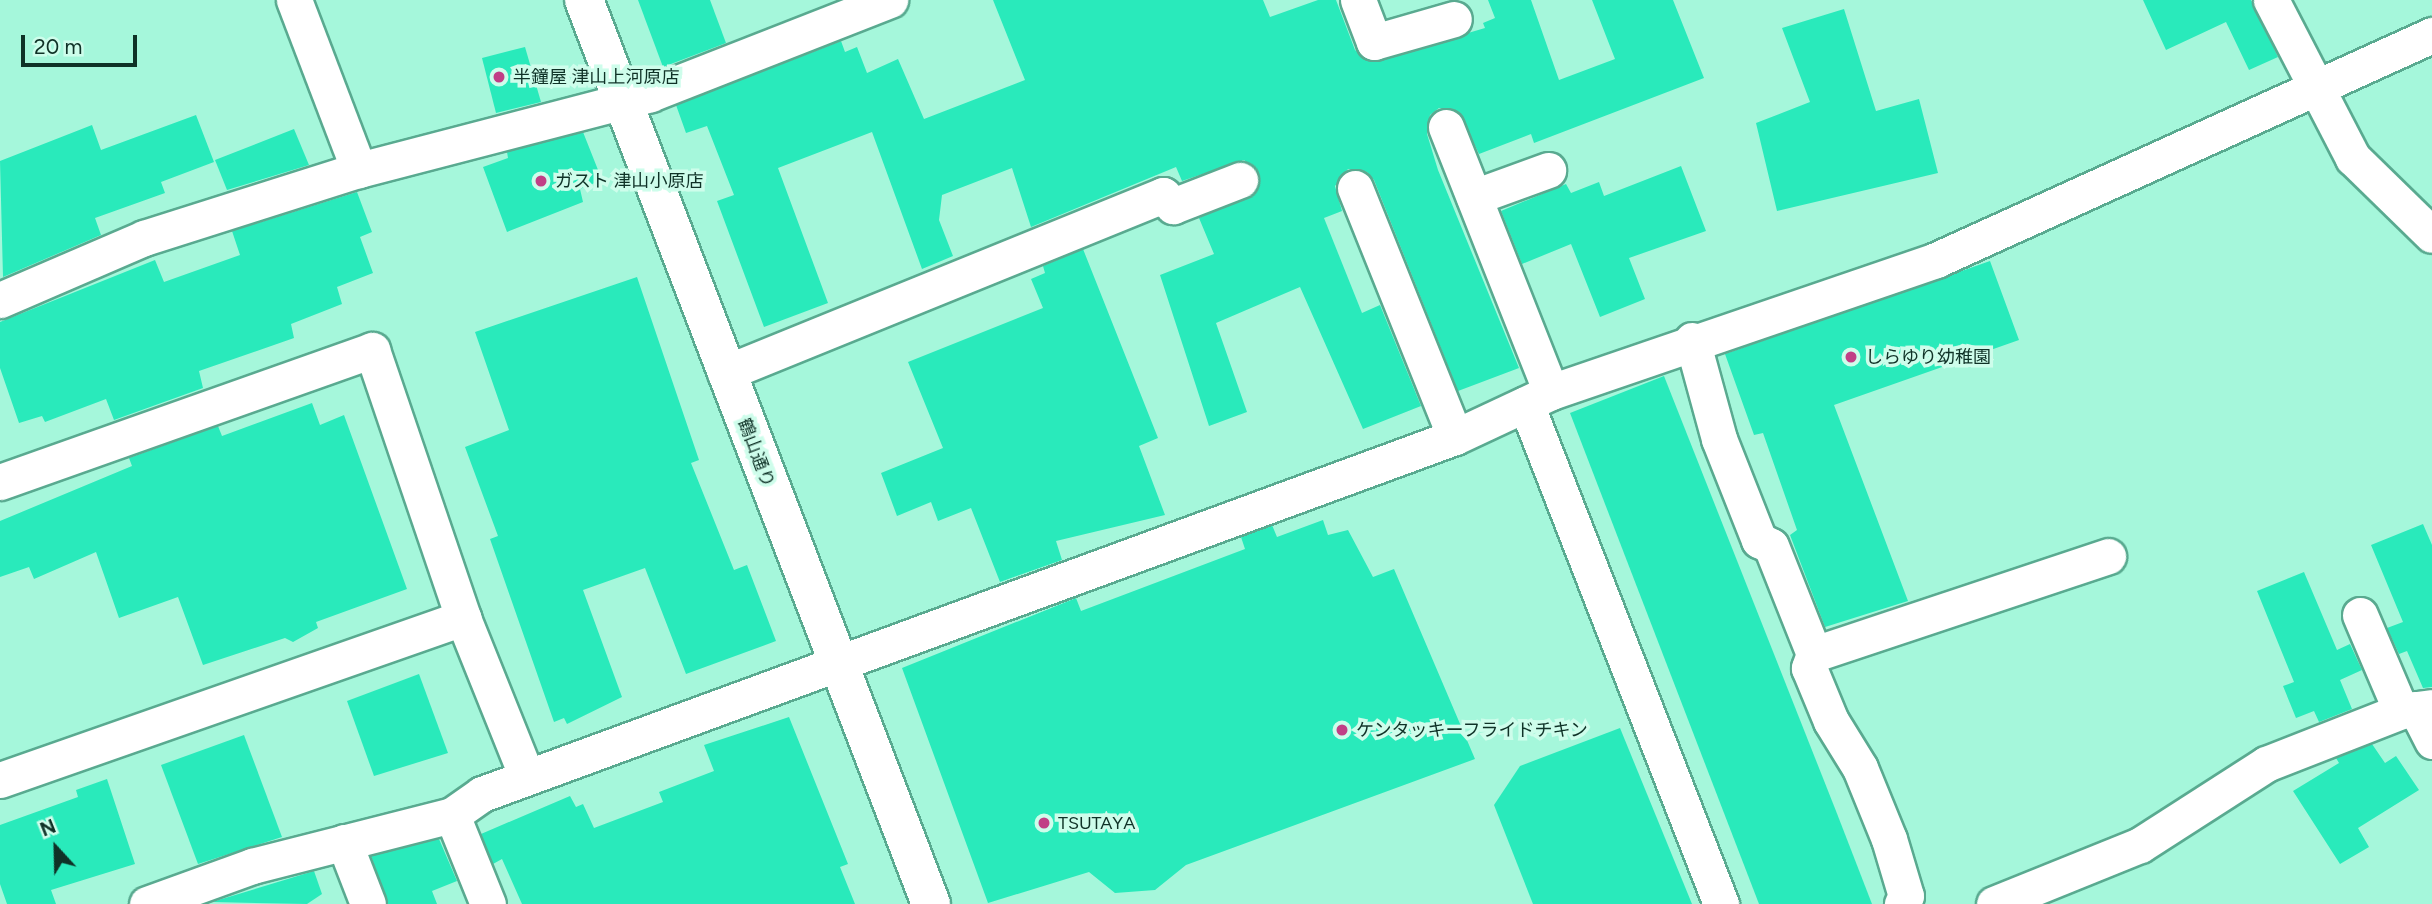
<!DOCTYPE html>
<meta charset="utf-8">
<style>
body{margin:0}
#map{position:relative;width:2432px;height:904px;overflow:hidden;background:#a5f7db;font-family:Figtree,"Noto Sans JP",sans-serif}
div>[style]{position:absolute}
.building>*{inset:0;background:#29eabb}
.roads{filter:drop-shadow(2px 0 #59aa90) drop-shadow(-2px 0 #59aa90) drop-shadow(0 2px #59aa90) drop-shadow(0 -2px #59aa90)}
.minor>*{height:35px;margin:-17.5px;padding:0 17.5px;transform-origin:17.5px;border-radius:17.5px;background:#fff}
.tertiary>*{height:38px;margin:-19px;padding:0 19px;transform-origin:19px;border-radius:19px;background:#fff}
.dots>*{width:19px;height:19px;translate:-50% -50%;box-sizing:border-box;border:4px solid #cefdeb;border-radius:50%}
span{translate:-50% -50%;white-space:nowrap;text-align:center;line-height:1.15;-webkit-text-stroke:7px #cefdeb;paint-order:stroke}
.poi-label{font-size:18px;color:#0f3227}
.left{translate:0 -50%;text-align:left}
.street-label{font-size:18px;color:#0f3227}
.north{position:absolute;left:21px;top:813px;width:70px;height:70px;-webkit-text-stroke:5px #cefdeb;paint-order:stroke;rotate:338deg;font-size:19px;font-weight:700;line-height:28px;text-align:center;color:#0f3227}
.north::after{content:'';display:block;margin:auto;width:24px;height:32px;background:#0f3227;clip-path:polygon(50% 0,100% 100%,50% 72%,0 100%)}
.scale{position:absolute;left:21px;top:35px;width:116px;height:32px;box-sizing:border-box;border:4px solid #0f3227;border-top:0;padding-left:9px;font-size:21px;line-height:24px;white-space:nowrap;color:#0f3227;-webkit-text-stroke:5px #cefdeb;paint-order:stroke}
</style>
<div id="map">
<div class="building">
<i style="clip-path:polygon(638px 0,710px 0,726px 43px,663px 67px)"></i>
<i style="clip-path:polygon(993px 0,1263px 0,1270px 17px,1318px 0,1336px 0,1355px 50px,1370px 62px,1485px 28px,1483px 23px,1495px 18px,1488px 0,1531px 0,1559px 80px,1615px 59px,1592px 0,1673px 0,1704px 78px,1534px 143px,1531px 134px,1479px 154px,1459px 112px,1439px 108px,1430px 115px,1427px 134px,1438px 170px,1519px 368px,1458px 391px,1374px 180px,1367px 172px,1348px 169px,1335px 186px,1342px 211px,1324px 218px,1362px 313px,1380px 305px,1421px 406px,1363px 429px,1300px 287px,1216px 323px,1247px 412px,1209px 426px,1160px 275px,1214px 254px,1199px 218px,1256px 192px,1259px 173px,1244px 160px,1182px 181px,1176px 167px,1031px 227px,1012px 168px,942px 195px,939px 220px,953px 256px,922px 269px,872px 132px,778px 168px,828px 303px,764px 327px,717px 201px,734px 195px,707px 126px,686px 133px,676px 105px,841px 41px,845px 52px,857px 47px,867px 73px,898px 59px,924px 119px,1025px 80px)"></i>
<i style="clip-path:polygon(2143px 0,2251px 0,2278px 57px,2249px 70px,2226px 22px,2166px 50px)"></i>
<i style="clip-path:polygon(1844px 9px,1876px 111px,1919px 99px,1938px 173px,1777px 211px,1756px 123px,1810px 102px,1782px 28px)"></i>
<i style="clip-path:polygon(525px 47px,541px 102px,496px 113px,482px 58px)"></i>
<i style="clip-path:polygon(196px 115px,214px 162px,161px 182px,165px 193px,95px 218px,101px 235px,3px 277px,0 161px,92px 125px,101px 150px)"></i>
<i style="clip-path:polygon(294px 129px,309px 165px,227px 190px,215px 160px)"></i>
<i style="clip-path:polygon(583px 132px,602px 180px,580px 189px,583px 202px,507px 232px,483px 167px,508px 158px,507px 152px)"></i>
<i style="clip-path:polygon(1681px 166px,1706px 231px,1629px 258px,1645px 299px,1600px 317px,1571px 244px,1522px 264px,1501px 211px,1566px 184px,1571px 193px,1599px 182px,1604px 196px)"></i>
<i style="clip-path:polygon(357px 192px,372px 232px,360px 237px,373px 273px,337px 287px,342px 304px,291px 324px,294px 338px,199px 371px,203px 388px,114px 420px,106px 399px,45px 422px,42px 416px,19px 423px,0 368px,0 322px,155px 260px,164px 282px,240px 255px,232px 231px)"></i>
<i style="clip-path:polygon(1083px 249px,1158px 438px,1139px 446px,1165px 515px,1056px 541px,1062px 560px,1000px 582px,971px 508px,938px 521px,931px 502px,897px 516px,881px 473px,943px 448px,908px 362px,1043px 308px,1031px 279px,1045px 273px,1043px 266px)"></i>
<i style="clip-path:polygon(1990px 261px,2019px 340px,1834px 405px,1908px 601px,1825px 627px,1790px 535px,1797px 530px,1763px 433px,1754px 435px,1725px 354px)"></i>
<i style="clip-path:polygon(637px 277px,699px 460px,691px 463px,734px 570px,747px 565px,776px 641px,686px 674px,645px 568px,583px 590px,622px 697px,567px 724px,564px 718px,554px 722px,490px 539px,498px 536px,465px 447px,509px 430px,475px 332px)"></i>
<i style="clip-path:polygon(1664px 376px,1836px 811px,1872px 904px,1759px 904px,1570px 413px)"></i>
<i style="clip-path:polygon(312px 403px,320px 425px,344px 415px,407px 589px,316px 622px,318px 628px,293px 642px,285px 638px,203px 665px,178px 597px,119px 618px,96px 552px,34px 579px,29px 567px,0 577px,0 521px,132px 466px,129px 458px,218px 426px,222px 436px)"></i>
<i style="clip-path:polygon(1323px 520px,1328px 535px,1348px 530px,1373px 577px,1394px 569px,1475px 759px,1186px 865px,1155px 890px,1115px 893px,1089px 872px,988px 903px,902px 668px,1076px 598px,1081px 611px,1245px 549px,1241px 537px,1272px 525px,1277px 537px)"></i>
<i style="clip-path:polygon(2423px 524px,2432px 545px,2432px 687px,2423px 688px,2407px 651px,2399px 654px,2387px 628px,2403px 622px,2371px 545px)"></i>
<i style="clip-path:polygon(2304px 572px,2337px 650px,2350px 644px,2362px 670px,2340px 680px,2352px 709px,2319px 722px,2314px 711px,2296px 718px,2283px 686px,2294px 682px,2257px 591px)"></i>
<i style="clip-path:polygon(419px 674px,448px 753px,374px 776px,347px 701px)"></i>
<i style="clip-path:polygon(789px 717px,848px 864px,840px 867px,855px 904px,522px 904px,502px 859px,493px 864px,481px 834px,570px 796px,576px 807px,583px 804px,594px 828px,663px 802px,659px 792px,714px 771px,704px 745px)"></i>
<i style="clip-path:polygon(1620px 728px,1692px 904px,1533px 904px,1494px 805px,1520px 766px)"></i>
<i style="clip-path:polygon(244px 735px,282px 837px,198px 864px,161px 765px)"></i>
<i style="clip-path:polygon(2372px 744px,2385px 763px,2396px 756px,2419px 790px,2358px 828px,2369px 847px,2340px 864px,2293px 791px,2339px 763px,2336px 758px)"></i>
<i style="clip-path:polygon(107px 779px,135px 864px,51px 890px,56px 904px,7px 904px,0 884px,0 825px,78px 797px,76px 790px)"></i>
<i style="clip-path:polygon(439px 839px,457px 881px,432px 891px,437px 904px,388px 904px,371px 856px)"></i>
<i style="clip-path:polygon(314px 871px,322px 894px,307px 904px,212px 902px)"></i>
</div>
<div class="roads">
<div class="minor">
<i style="left:294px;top:0;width:182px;rotate:69.1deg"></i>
<i style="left:1358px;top:0;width:45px;rotate:69.1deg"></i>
<i style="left:1374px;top:42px;width:83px;rotate:-16deg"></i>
<i style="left:2271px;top:0;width:178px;rotate:62.6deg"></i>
<i style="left:2353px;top:158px;width:110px;rotate:44.3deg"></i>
<i style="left:1446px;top:127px;width:285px;rotate:68.4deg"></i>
<i style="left:1355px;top:188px;width:268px;rotate:68.1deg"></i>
<i style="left:1474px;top:197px;width:79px;rotate:-20deg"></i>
<i style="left:0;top:300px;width:157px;rotate:-23.3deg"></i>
<i style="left:144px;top:238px;width:225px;rotate:-17.6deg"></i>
<i style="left:359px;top:170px;width:301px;rotate:-14.6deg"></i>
<i style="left:650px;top:94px;width:258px;rotate:-21.4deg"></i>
<i style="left:1692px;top:340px;width:103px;rotate:74.7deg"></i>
<i style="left:1719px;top:439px;width:109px;rotate:68.4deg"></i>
<i style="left:1759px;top:540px;width:13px;rotate:27deg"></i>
<i style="left:1771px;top:546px;width:116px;rotate:68.3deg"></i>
<i style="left:1814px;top:654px;width:15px;rotate:110deg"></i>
<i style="left:1809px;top:668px;width:57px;rotate:67.5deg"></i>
<i style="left:1831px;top:721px;width:55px;rotate:58.3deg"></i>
<i style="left:1860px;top:768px;width:77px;rotate:67.8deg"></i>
<i style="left:1889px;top:839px;width:59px;rotate:73.4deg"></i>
<i style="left:1906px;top:896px;width:9px;rotate:117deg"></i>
<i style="left:725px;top:373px;width:473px;rotate:-22.1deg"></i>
<i style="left:1163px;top:195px;width:15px;rotate:48deg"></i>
<i style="left:1173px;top:206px;width:72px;rotate:-21.2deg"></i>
<i style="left:1526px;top:404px;width:537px;rotate:68.69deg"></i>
<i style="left:0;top:482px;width:395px;rotate:-19.5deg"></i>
<i style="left:372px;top:350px;width:283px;rotate:71.2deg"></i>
<i style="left:463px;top:618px;width:171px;rotate:68.1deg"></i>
<i style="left:2360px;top:615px;width:104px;rotate:66.9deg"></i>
<i style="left:1814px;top:654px;width:310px;rotate:-18.4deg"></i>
<i style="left:2416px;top:709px;width:36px;rotate:63deg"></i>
<i style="left:0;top:780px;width:491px;rotate:-19.3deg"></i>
<i style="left:452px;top:815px;width:96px;rotate:68deg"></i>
<i style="left:344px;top:842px;width:66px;rotate:68.8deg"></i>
<i style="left:147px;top:904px;width:112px;rotate:-19.9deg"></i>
<i style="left:252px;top:866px;width:206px;rotate:-14.3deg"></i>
<i style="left:452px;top:815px;width:37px;rotate:-35deg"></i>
<i style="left:482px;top:794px;width:1036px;rotate:-20.15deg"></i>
<i style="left:1455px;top:437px;width:106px;rotate:-25.1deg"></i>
<i style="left:1551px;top:392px;width:407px;rotate:-18.9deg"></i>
<i style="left:1936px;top:260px;width:545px;rotate:-24.4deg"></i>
<i style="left:1994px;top:904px;width:157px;rotate:-22deg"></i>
<i style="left:2140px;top:845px;width:150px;rotate:-32.7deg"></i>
<i style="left:2266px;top:764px;width:145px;rotate:-21.4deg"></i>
<i style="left:2401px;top:711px;width:31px;rotate:-7deg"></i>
</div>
<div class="tertiary">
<i style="left:584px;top:0;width:968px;rotate:69deg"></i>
</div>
</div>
<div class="dots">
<i style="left:499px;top:77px;background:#c13f86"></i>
<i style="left:541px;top:181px;background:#c13f86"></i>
<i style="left:1851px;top:357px;background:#c13f86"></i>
<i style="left:1342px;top:730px;background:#c13f86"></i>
<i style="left:1044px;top:823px;background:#c13f86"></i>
</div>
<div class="poi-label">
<span class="left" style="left:513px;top:77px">半鐘屋 津山上河原店</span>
<span class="left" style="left:555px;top:181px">ガスト 津山小原店</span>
<span class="left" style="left:1865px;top:357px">しらゆり幼稚園</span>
<span class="left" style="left:1356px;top:730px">ケンタッキーフライドチキン</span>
<span class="left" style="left:1058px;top:823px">TSUTAYA</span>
</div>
<div class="street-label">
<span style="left:756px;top:453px;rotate:69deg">鶴山通り</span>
</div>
<div class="north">N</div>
<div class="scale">20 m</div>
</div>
